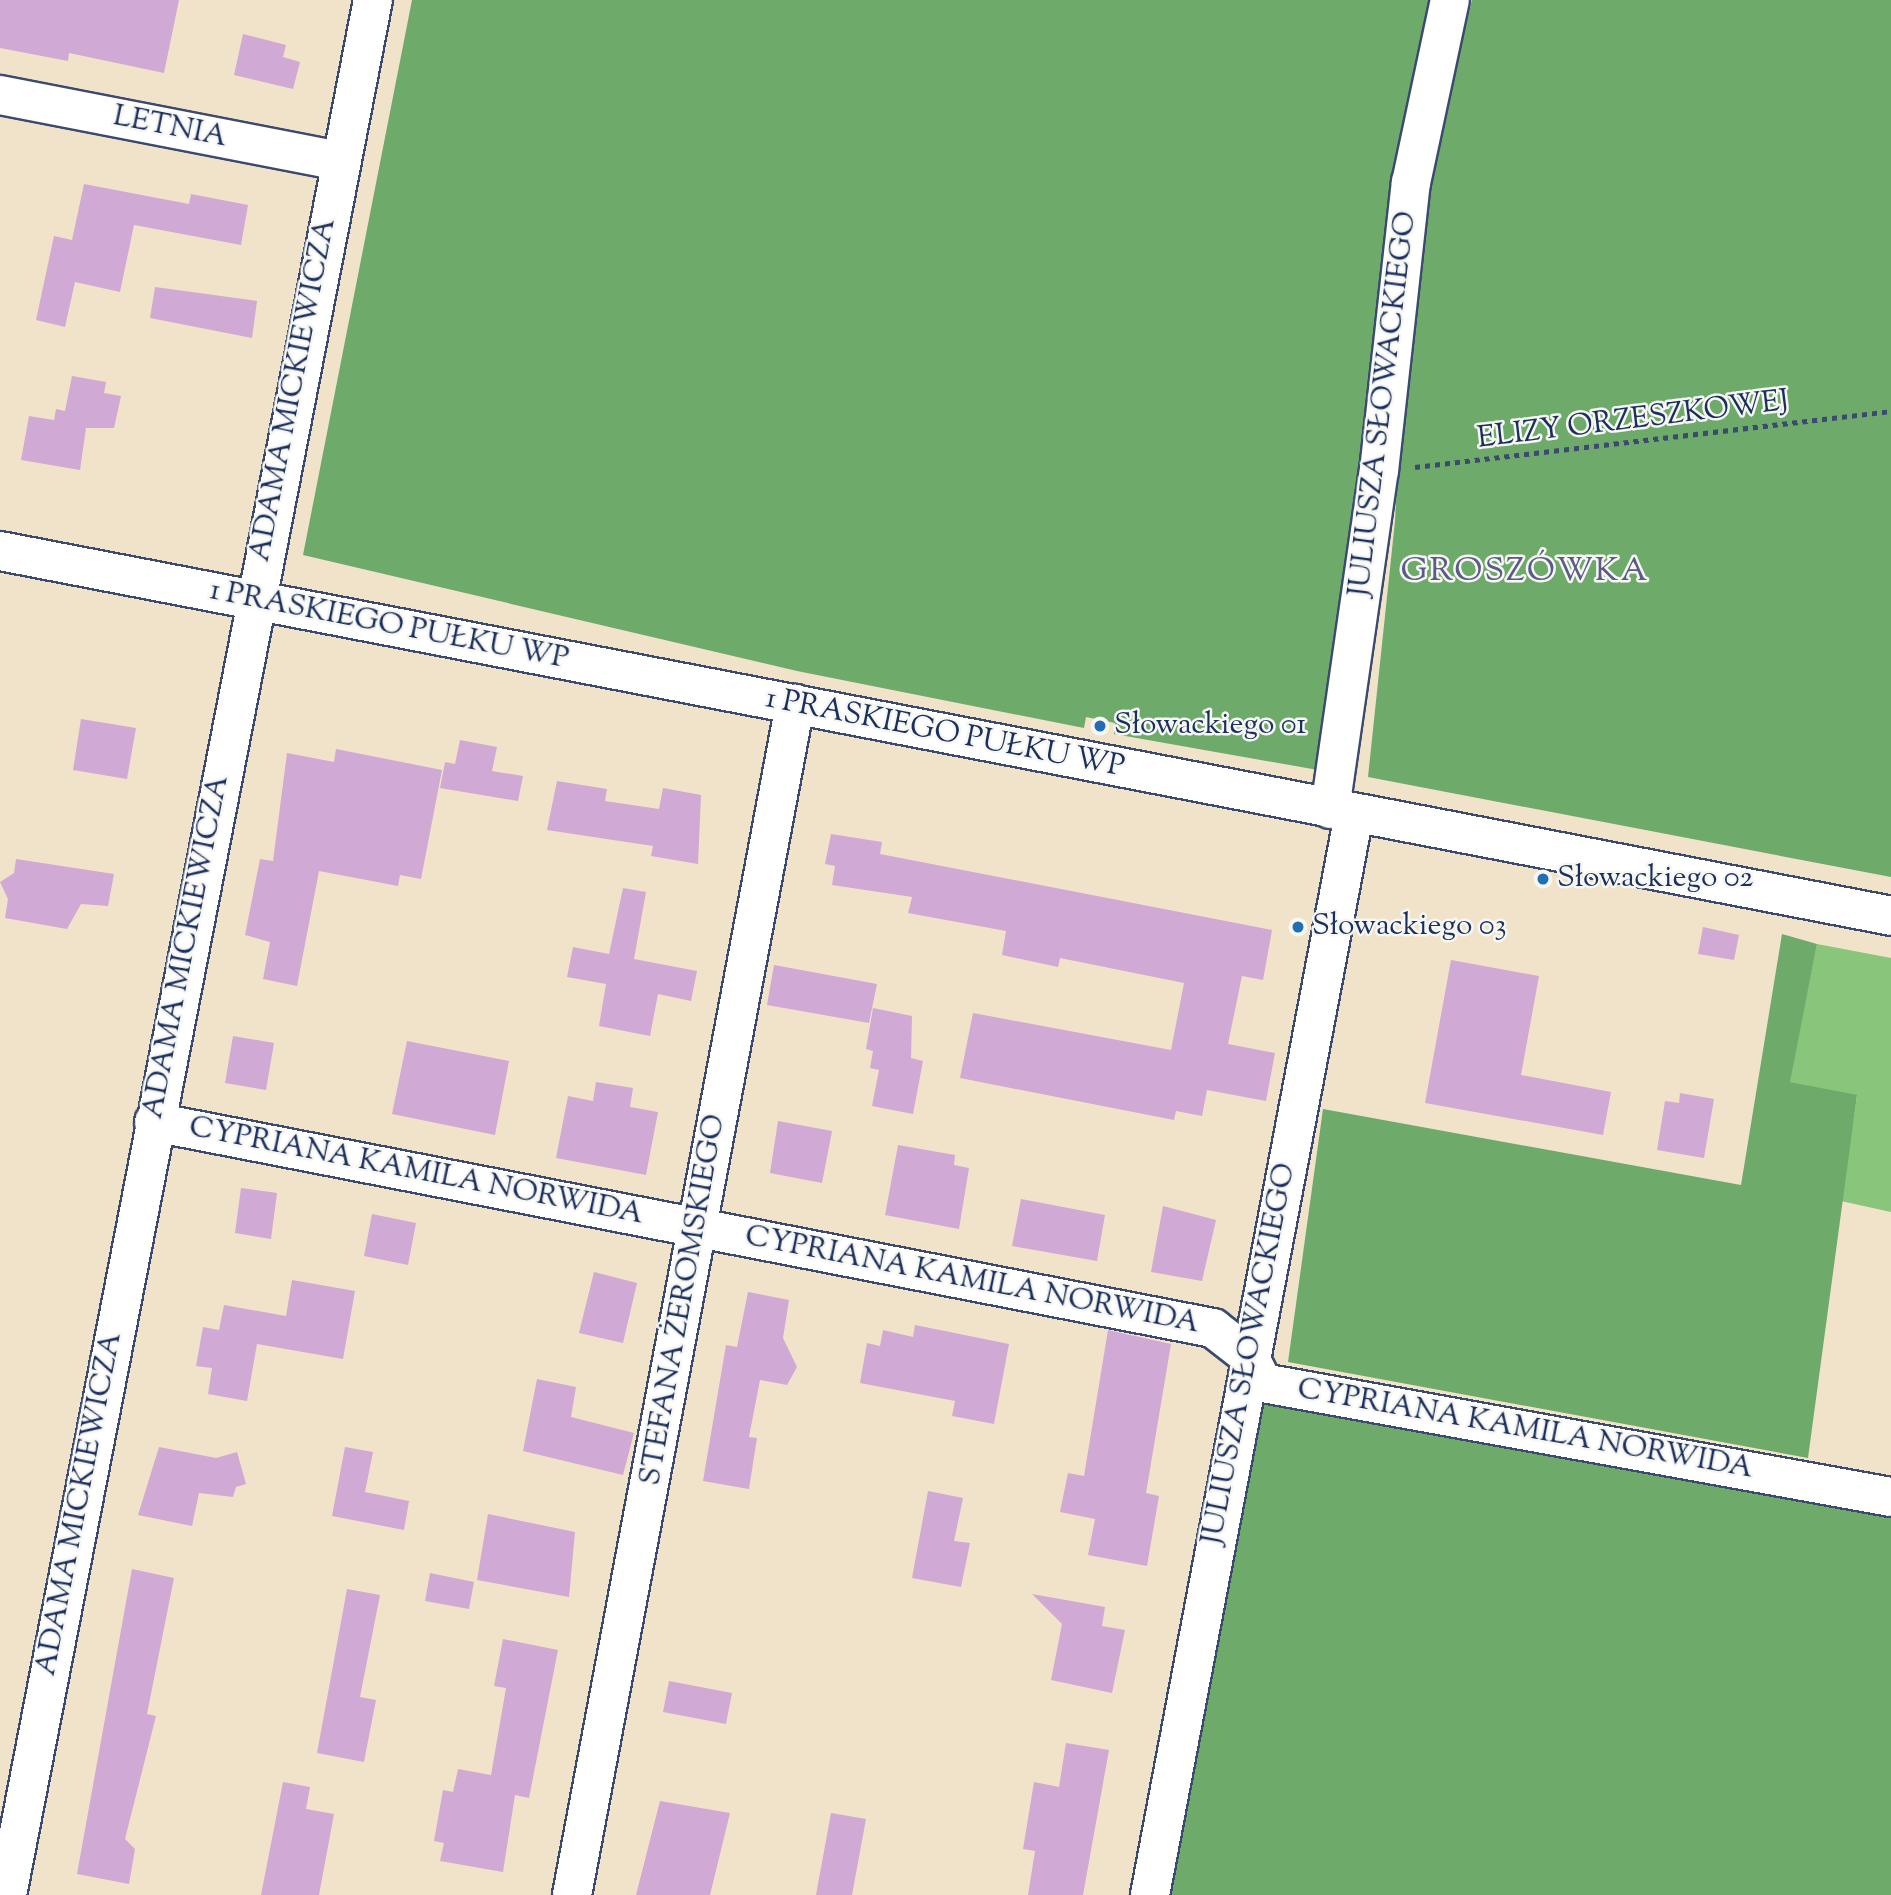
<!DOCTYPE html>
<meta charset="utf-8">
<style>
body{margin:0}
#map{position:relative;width:1891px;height:1895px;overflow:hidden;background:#f0e3c9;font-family:"Sorts Mill Goudy",serif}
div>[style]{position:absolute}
.green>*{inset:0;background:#89c57a}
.forest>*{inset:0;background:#6eaa6a}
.building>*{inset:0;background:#d1a9d5}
.path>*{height:4.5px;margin-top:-2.25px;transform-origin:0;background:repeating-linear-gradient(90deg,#3b4a6e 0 5px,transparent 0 10px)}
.roads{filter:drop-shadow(2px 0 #3b4a6e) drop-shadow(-2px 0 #3b4a6e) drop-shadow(0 2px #3b4a6e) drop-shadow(0 -2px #3b4a6e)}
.minor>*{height:38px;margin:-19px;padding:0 19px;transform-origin:19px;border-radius:19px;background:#fff}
.tertiary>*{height:38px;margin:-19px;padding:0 19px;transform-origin:19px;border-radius:19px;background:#fff}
.dots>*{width:19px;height:19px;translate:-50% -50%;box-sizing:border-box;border:4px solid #f6f6f2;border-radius:50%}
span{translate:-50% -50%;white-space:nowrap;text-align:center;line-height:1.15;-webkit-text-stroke:5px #f6f6f2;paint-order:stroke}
.street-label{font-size:30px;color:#1b2f5e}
.poi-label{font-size:30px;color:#1b2f5e}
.left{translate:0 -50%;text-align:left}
.quarter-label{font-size:33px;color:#5b5a88;letter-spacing:2px}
</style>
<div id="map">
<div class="green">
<i style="clip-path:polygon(1817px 944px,1891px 958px,1891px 1212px,1841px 1201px,1857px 1096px,1789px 1082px)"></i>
</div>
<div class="forest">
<i style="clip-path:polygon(412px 0,1432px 0,1360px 548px,1318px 770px,1114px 734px,1115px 723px,1086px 717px,1084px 728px,797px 671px,303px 555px)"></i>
<i style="clip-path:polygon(1472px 0,1891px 0,1891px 877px,1368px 777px,1395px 521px,1404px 350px,1433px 166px)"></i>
<i style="clip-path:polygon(1782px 934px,1817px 944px,1790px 1082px,1857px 1095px,1808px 1458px,1288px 1362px,1323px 1109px,1741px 1185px)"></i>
<i style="clip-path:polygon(1261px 1402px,1891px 1514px,1891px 1895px,1171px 1895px)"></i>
</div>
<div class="building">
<i style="clip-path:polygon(0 0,179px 0,164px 73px,69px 53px,68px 61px,0 48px)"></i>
<i style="clip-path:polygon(243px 34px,286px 45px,283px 57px,300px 62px,293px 89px,234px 75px)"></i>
<i style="clip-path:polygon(84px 184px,189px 204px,191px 194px,248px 205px,241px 245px,134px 225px,120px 292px,75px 282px,65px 327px,36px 320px,54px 236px,72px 240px)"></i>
<i style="clip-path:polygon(155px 287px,257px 301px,252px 338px,150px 318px)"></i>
<i style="clip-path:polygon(72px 376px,106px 382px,104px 393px,121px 396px,114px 428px,86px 428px,80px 470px,21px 460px,29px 416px,54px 420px,56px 409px,65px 411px)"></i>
<i style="clip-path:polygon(81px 719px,136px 728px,127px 779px,73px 770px)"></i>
<i style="clip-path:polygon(460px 740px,497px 747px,492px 771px,523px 776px,518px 801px,440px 788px,445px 762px,455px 764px)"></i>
<i style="clip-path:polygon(336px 749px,442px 770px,421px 879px,400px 875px,398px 886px,319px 871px,297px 986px,263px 979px,270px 942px,245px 935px,260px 859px,273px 861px,287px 753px,334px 762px)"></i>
<i style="clip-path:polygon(557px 781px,607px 789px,605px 801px,659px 809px,663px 788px,701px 795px,698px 864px,651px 856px,653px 846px,547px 830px)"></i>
<i style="clip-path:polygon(831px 834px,882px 842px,880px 854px,1272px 930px,1263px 980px,1242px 976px,1228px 1044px,1275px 1053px,1266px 1101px,1207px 1090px,1202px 1116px,1176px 1111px,1174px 1120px,960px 1078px,973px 1013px,1171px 1050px,1184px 983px,1060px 958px,1058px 967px,1002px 955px,1006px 931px,908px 913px,912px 897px,832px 885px,835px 866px,825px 864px)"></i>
<i style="clip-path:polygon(16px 859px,114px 874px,108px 906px,81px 904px,67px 929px,5px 918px,8px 899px,0 882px,14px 873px)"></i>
<i style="clip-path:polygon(623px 888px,646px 892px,634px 959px,697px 971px,691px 1001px,658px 994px,650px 1036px,599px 1026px,606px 984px,567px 977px,573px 947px,609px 954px)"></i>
<i style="clip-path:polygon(1703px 927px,1739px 935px,1734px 960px,1698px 954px)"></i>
<i style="clip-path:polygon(1451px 960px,1539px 976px,1521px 1075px,1611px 1092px,1603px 1135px,1425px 1103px)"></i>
<i style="clip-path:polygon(774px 965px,877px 984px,869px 1023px,767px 1005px)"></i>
<i style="clip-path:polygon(873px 1008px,912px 1016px,911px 1058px,923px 1061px,913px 1114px,872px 1106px,879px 1070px,870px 1068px,873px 1051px,866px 1049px)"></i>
<i style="clip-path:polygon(233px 1036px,274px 1043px,266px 1090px,225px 1083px)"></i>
<i style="clip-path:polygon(407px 1041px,509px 1061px,495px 1135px,392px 1114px)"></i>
<i style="clip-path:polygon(596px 1082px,633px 1088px,630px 1107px,658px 1112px,646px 1175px,556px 1158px,568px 1096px,593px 1101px)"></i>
<i style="clip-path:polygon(1680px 1093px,1714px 1099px,1704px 1158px,1657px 1150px,1665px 1101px,1679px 1103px)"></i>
<i style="clip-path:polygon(778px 1121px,832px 1131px,822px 1183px,770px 1173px)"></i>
<i style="clip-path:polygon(898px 1145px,955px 1155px,954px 1165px,969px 1168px,959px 1229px,885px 1215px)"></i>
<i style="clip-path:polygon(241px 1188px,277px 1193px,271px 1239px,235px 1233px)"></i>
<i style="clip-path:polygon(1021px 1199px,1105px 1215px,1097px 1261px,1012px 1246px)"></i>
<i style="clip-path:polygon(1163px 1206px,1216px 1220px,1202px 1281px,1151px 1272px)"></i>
<i style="clip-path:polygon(372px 1214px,416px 1223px,408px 1265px,364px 1256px)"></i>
<i style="clip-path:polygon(594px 1272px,637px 1283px,623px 1343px,579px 1333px)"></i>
<i style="clip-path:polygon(292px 1280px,355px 1291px,343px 1359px,257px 1344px,247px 1401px,208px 1394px,212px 1368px,196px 1366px,203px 1327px,219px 1330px,224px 1305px,286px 1316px)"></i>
<i style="clip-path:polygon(748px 1292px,789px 1300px,783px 1338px,797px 1367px,787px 1385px,760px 1380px,749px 1437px,757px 1438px,749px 1489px,703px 1481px,726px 1345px,737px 1347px)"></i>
<i style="clip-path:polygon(915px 1325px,1009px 1344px,994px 1424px,952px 1416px,955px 1401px,860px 1383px,867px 1343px,880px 1346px,883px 1330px,913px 1337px)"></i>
<i style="clip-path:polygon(1108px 1330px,1171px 1344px,1146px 1493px,1159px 1496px,1147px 1566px,1088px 1555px,1095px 1519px,1060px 1512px,1068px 1473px,1084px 1476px)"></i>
<i style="clip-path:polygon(537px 1379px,576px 1387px,571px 1417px,634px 1433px,623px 1475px,523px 1451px)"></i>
<i style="clip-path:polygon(159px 1447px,216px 1458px,237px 1452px,246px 1484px,236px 1487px,233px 1497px,199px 1493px,192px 1526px,138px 1515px)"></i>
<i style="clip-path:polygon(345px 1447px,373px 1452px,365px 1492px,409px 1501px,404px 1530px,332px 1516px)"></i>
<i style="clip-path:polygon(928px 1491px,963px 1498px,954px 1541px,970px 1543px,961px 1587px,912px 1578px)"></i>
<i style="clip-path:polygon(488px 1514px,575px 1532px,569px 1597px,477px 1580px)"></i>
<i style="clip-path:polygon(132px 1569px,174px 1578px,147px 1714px,156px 1716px,125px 1839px,135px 1849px,129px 1884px,77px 1874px)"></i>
<i style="clip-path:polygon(430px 1573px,474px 1582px,469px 1609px,425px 1601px)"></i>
<i style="clip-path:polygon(347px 1589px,380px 1595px,360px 1697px,376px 1700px,364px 1762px,317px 1753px)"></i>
<i style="clip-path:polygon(1032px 1594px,1105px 1607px,1102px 1626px,1125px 1630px,1112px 1693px,1051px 1680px,1062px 1624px)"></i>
<i style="clip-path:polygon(503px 1639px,558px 1650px,529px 1798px,515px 1795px,503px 1872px,440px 1861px,444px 1843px,434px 1841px,443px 1790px,453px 1792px,458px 1769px,491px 1775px,506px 1688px,494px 1686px)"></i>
<i style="clip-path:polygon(669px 1681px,732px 1693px,726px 1724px,663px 1712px)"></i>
<i style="clip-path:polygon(1066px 1743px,1109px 1750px,1083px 1895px,1028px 1895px,1035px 1851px,1023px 1849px,1034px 1782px,1059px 1787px)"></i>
<i style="clip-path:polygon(283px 1782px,310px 1787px,306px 1809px,334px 1814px,319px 1895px,261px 1895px)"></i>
<i style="clip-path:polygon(660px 1801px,730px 1813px,710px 1895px,636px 1895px)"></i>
<i style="clip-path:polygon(831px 1813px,866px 1819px,852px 1895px,816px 1895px)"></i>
</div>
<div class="path">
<i style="left:1415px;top:467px;width:479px;rotate:-6.7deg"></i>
</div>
<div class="roads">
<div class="minor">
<i style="left:0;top:95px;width:346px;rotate:11deg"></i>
<i style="left:1330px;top:809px;width:342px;rotate:-81.8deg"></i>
<i style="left:1379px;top:471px;width:290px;rotate:-83.7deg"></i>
<i style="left:1411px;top:183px;width:187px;rotate:-78deg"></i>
<i style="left:154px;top:1122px;width:1079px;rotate:11.01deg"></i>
<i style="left:1213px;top:1328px;width:46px;rotate:37.9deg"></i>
<i style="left:1249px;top:1356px;width:30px;rotate:63deg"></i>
<i style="left:1263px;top:1383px;width:638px;rotate:10.29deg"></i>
<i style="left:7px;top:1895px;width:1930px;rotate:-79.07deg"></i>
<i style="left:572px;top:1895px;width:1212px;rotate:-79.39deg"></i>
<i style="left:1150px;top:1895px;width:1100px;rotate:-79.31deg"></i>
</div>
<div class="tertiary">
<i style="left:0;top:551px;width:1926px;rotate:10.92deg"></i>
</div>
</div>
<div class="dots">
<i style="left:1100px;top:726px;background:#1f6fb2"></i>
<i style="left:1543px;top:879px;background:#1f6fb2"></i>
<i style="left:1298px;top:927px;background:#1f6fb2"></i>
</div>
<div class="street-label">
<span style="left:170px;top:128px;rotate:11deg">LETNIA</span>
<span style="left:294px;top:390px;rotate:-79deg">ADAMA MICKIEWICZA</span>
<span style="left:1384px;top:404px;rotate:-83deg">JULIUSZA SŁOWACKIEGO</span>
<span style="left:1633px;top:421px;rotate:-7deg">ELIZY ORZESZKOWEJ</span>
<span style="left:389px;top:626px;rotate:11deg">1 PRASKIEGO PUŁKU WP</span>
<span style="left:945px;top:734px;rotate:11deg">1 PRASKIEGO PUŁKU WP</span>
<span style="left:187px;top:947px;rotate:-79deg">ADAMA MICKIEWICZA</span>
<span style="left:416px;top:1172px;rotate:11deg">CYPRIANA KAMILA NORWIDA</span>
<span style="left:972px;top:1281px;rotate:11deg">CYPRIANA KAMILA NORWIDA</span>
<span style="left:684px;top:1300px;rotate:-80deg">STEFANA ŻEROMSKIEGO</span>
<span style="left:1250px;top:1354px;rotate:-79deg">JULIUSZA SŁOWACKIEGO</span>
<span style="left:1525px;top:1430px;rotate:10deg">CYPRIANA KAMILA NORWIDA</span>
<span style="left:80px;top:1504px;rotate:-79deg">ADAMA MICKIEWICZA</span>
</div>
<div class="poi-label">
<span class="left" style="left:1114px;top:726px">Słowackiego 01</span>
<span class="left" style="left:1557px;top:879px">Słowackiego 02</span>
<span class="left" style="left:1312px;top:927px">Słowackiego 03</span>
</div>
<div class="quarter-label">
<span style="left:1525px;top:573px">GROSZÓWKA</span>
</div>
</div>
